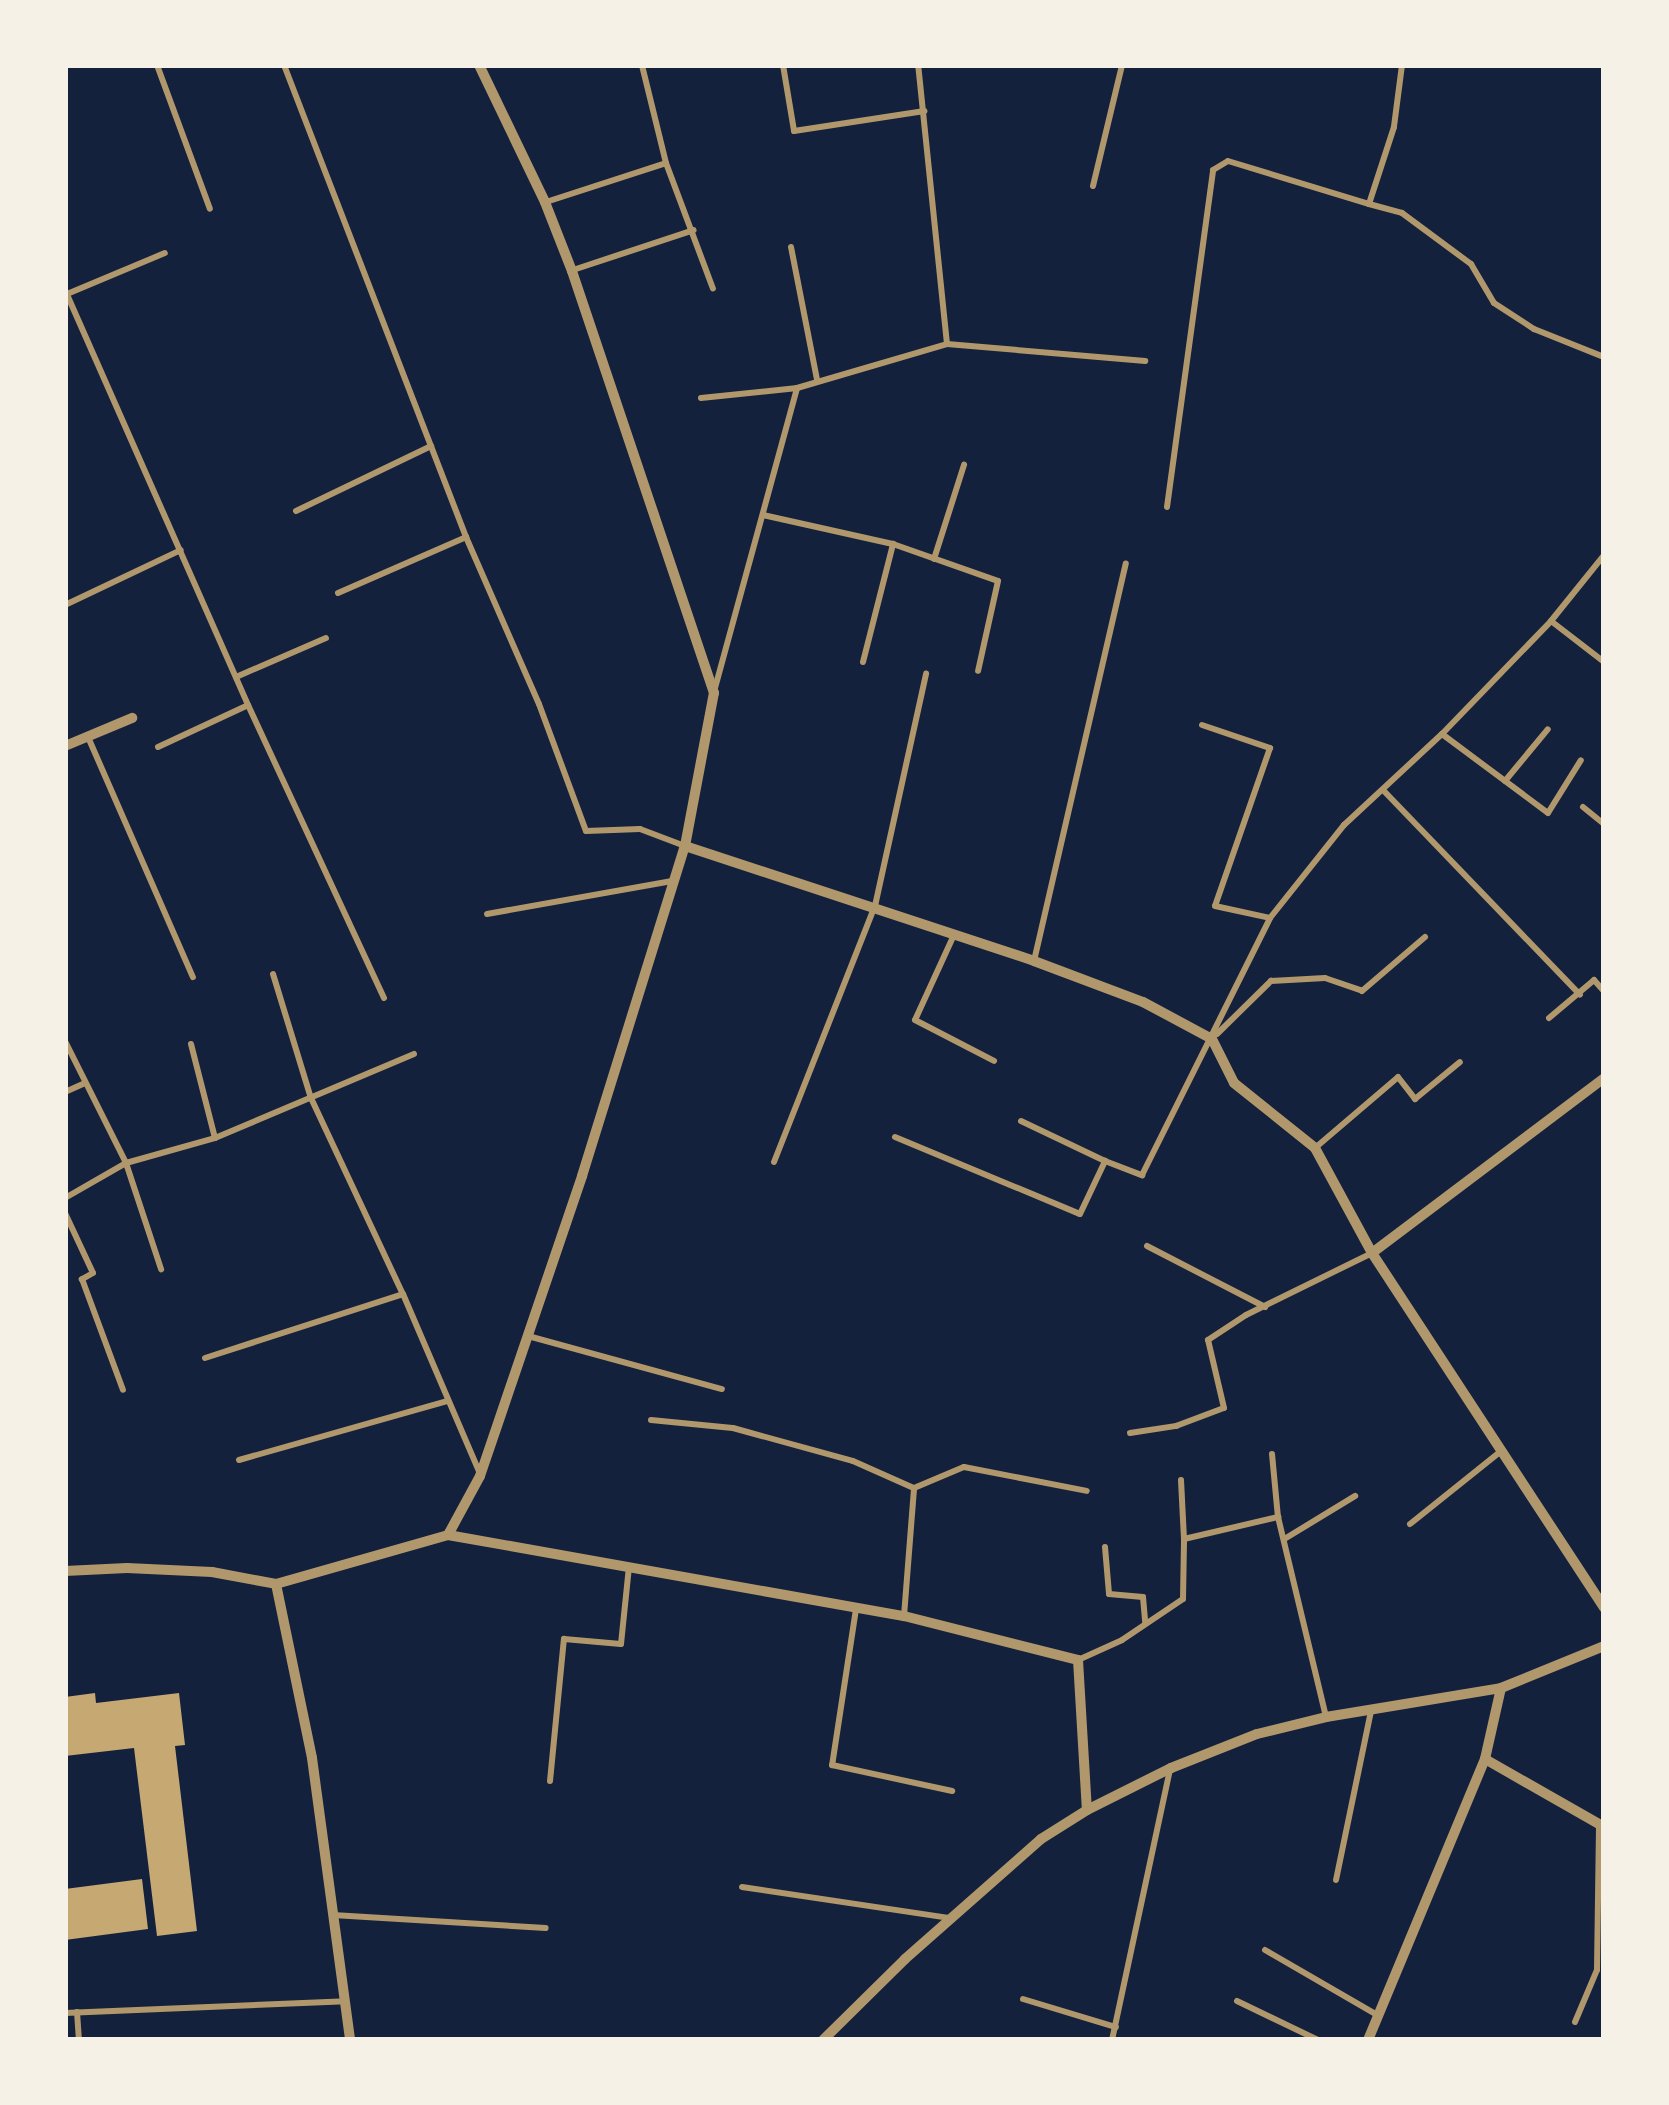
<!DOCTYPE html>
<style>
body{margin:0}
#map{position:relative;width:1669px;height:2105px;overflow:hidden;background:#14213d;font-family:"Work Sans",sans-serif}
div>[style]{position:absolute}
.building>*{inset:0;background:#c6a872}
.service>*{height:6px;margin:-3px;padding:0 3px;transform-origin:3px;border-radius:3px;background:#b1986c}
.minor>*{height:10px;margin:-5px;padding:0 5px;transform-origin:5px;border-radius:5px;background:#b1986c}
span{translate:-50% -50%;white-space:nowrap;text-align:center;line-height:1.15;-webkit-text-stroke:8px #f6f1e7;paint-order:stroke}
.frame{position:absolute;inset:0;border:68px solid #f6f1e7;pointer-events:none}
</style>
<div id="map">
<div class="building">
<i style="clip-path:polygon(95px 1693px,96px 1703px,179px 1693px,185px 1745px,175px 1746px,197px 1931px,157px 1936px,134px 1748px,65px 1756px,65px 1697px)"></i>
<i style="clip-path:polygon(142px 1879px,148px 1929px,65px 1940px,65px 1889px)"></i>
</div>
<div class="service">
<i style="left:157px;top:65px;width:153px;rotate:69.8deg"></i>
<i style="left:284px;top:65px;width:506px;rotate:68.91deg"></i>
<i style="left:466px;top:537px;width:182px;rotate:66.4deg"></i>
<i style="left:539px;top:704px;width:135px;rotate:69.7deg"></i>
<i style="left:586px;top:831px;width:54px;rotate:-2.1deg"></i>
<i style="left:640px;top:829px;width:48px;rotate:20.7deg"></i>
<i style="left:783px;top:65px;width:67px;rotate:80.5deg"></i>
<i style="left:794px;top:131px;width:132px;rotate:-8.7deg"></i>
<i style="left:1402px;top:65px;width:63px;rotate:97.4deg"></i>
<i style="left:1394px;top:127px;width:81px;rotate:108deg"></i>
<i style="left:1369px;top:204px;width:34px;rotate:15deg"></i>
<i style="left:1402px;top:213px;width:86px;rotate:36.5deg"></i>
<i style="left:1471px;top:264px;width:45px;rotate:59.5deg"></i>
<i style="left:1494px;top:303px;width:48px;rotate:33deg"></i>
<i style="left:1534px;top:329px;width:75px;rotate:21.8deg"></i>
<i style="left:666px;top:163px;width:134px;rotate:69.5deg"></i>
<i style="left:1093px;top:186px;width:124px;rotate:-76.5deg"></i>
<i style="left:546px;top:202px;width:126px;rotate:-18deg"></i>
<i style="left:666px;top:163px;width:101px;rotate:-103.8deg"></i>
<i style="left:791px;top:247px;width:136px;rotate:78.9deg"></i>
<i style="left:573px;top:270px;width:127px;rotate:-18.3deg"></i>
<i style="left:65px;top:290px;width:454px;rotate:66.2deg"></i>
<i style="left:248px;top:705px;width:323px;rotate:65.1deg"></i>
<i style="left:67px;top:294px;width:106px;rotate:-22.7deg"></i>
<i style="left:947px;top:344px;width:199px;rotate:4.9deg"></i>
<i style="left:701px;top:398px;width:97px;rotate:-5.9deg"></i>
<i style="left:1167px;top:507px;width:340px;rotate:-82.2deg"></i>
<i style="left:1213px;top:170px;width:17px;rotate:-31deg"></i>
<i style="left:1228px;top:161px;width:147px;rotate:17deg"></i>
<i style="left:296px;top:511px;width:150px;rotate:-25.7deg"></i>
<i style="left:763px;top:515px;width:133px;rotate:12.6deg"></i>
<i style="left:893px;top:544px;width:111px;rotate:19.4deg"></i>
<i style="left:998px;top:581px;width:92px;rotate:102.5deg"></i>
<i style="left:934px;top:559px;width:99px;rotate:-72.3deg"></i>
<i style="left:338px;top:593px;width:140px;rotate:-23.6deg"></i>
<i style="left:65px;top:605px;width:128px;rotate:-25.4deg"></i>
<i style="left:1551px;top:621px;width:67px;rotate:37.7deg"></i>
<i style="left:863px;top:662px;width:122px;rotate:-75.7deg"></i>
<i style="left:236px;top:677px;width:98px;rotate:-23.4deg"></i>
<i style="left:715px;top:688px;width:311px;rotate:-74.7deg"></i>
<i style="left:797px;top:388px;width:156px;rotate:-16.3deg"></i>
<i style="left:947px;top:344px;width:281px;rotate:-95.9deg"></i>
<i style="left:1202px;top:725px;width:72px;rotate:18.7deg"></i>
<i style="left:1270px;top:748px;width:167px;rotate:109.2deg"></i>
<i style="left:1215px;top:906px;width:56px;rotate:12.3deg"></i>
<i style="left:1442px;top:734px;width:132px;rotate:36.7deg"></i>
<i style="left:1548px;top:813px;width:62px;rotate:-58.1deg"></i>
<i style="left:88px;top:737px;width:262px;rotate:66.4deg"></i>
<i style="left:158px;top:747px;width:99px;rotate:-25deg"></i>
<i style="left:1505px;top:781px;width:67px;rotate:-50.4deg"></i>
<i style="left:1383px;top:790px;width:284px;rotate:46.1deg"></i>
<i style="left:1583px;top:807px;width:27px;rotate:39deg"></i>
<i style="left:487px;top:914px;width:188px;rotate:-10.1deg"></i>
<i style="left:953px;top:937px;width:91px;rotate:114.6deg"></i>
<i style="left:915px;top:1020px;width:89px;rotate:27.4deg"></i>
<i style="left:1034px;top:961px;width:408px;rotate:-77deg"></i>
<i style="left:273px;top:974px;width:130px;rotate:73deg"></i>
<i style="left:311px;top:1098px;width:217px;rotate:64.9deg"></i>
<i style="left:403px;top:1294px;width:196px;rotate:66.8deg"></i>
<i style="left:1549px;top:1018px;width:59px;rotate:-40.2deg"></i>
<i style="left:1594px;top:980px;width:15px;rotate:48deg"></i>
<i style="left:1217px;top:1034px;width:76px;rotate:-44.5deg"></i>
<i style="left:1271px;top:981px;width:54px;rotate:-3.2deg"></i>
<i style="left:1325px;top:978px;width:39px;rotate:19deg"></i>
<i style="left:1362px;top:991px;width:83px;rotate:-40.6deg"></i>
<i style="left:65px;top:1041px;width:136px;rotate:63.4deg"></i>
<i style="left:126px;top:1163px;width:112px;rotate:71.7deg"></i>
<i style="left:191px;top:1044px;width:97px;rotate:75.7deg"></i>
<i style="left:65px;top:1092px;width:22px;rotate:-24deg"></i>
<i style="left:1021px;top:1121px;width:93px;rotate:25.5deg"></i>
<i style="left:895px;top:1137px;width:200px;rotate:22.6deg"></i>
<i style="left:1080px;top:1214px;width:59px;rotate:-64.7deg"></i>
<i style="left:1105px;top:1161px;width:40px;rotate:21deg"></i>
<i style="left:1142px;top:1175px;width:287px;rotate:-63.5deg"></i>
<i style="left:1270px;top:918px;width:119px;rotate:-51.5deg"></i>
<i style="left:1344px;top:825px;width:134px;rotate:-42.9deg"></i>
<i style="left:1442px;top:734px;width:157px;rotate:-46deg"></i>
<i style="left:1551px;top:621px;width:85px;rotate:-51.2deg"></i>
<i style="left:1315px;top:1148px;width:109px;rotate:-40.5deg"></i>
<i style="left:1398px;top:1077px;width:28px;rotate:52deg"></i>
<i style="left:1415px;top:1099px;width:58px;rotate:-39.4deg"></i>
<i style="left:774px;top:1162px;width:275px;rotate:-68.5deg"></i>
<i style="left:875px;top:906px;width:238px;rotate:-77.6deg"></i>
<i style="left:65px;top:1198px;width:70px;rotate:-29.8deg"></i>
<i style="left:126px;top:1163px;width:92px;rotate:-15.7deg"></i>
<i style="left:215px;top:1138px;width:216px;rotate:-22.9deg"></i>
<i style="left:65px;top:1213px;width:66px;rotate:65deg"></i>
<i style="left:93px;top:1273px;width:13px;rotate:151deg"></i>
<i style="left:82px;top:1279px;width:118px;rotate:69.7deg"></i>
<i style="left:1147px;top:1246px;width:133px;rotate:27.3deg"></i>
<i style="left:528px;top:1336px;width:201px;rotate:15.3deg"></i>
<i style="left:205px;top:1358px;width:208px;rotate:-17.9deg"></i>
<i style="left:651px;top:1420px;width:82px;rotate:5.6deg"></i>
<i style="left:733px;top:1428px;width:124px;rotate:15.4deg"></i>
<i style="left:853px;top:1461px;width:67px;rotate:23.9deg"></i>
<i style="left:914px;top:1488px;width:54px;rotate:-22.8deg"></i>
<i style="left:964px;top:1467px;width:125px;rotate:11deg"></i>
<i style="left:1130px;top:1433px;width:47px;rotate:-8.7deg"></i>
<i style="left:1176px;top:1426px;width:51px;rotate:-20.6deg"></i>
<i style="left:1224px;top:1408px;width:70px;rotate:-103.2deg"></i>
<i style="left:1208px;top:1340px;width:45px;rotate:-33.3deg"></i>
<i style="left:1246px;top:1315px;width:140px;rotate:-26.2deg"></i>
<i style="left:1272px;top:1454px;width:63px;rotate:84.6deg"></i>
<i style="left:1278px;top:1517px;width:206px;rotate:76.5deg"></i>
<i style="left:239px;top:1460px;width:217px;rotate:-15.8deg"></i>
<i style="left:1181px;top:1480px;width:59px;rotate:87.1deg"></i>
<i style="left:1410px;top:1524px;width:117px;rotate:-38.7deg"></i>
<i style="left:1286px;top:1538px;width:81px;rotate:-31.3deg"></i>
<i style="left:1105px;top:1547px;width:47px;rotate:85.1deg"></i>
<i style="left:1109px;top:1594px;width:34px;rotate:5deg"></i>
<i style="left:1143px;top:1597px;width:25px;rotate:85deg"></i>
<i style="left:856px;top:1609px;width:158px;rotate:98.7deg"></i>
<i style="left:832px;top:1765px;width:123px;rotate:12.2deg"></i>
<i style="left:904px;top:1616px;width:128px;rotate:-85.5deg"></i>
<i style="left:1078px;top:1660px;width:48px;rotate:-24.4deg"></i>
<i style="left:1122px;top:1640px;width:73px;rotate:-33.9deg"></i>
<i style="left:1183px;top:1599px;width:60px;rotate:-89deg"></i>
<i style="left:1184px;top:1539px;width:97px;rotate:-13.2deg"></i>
<i style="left:550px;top:1781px;width:143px;rotate:-84.4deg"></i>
<i style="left:564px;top:1639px;width:57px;rotate:5deg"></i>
<i style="left:621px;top:1644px;width:78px;rotate:-84.1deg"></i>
<i style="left:1336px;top:1880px;width:173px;rotate:-78.3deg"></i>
<i style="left:742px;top:1887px;width:209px;rotate:8.5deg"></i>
<i style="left:333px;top:1915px;width:213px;rotate:3.5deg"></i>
<i style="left:1265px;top:1950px;width:129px;rotate:30.1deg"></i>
<i style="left:1023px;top:1999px;width:97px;rotate:16.8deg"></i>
<i style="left:1237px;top:2001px;width:90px;rotate:25.7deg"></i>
<i style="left:77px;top:2012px;width:28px;rotate:86deg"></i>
<i style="left:65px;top:2013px;width:281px;rotate:-2.4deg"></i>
<i style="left:1575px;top:2022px;width:56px;rotate:-67.1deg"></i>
<i style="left:1597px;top:1970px;width:144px;rotate:-89.2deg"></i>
<i style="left:1112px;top:2040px;width:277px;rotate:-77.9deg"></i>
</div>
<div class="minor">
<i style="left:65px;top:746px;width:73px;rotate:-22.7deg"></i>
<i style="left:685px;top:846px;width:367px;rotate:18.2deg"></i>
<i style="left:1034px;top:961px;width:116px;rotate:20.6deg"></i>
<i style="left:1143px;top:1002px;width:78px;rotate:28.2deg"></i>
<i style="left:1212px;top:1039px;width:49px;rotate:63.4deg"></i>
<i style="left:1234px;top:1083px;width:104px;rotate:38.7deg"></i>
<i style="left:1315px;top:1148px;width:119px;rotate:61.5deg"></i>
<i style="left:1372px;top:1253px;width:424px;rotate:56.8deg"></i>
<i style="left:1372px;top:1253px;width:291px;rotate:-37deg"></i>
<i style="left:448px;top:1535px;width:67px;rotate:-61.5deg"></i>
<i style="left:480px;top:1476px;width:317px;rotate:-71.2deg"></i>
<i style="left:582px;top:1176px;width:346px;rotate:-72.7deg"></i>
<i style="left:685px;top:846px;width:156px;rotate:-79.3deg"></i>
<i style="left:714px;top:693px;width:445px;rotate:-108.6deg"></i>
<i style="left:572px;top:271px;width:74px;rotate:-111.4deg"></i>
<i style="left:545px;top:202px;width:152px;rotate:-115.7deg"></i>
<i style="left:65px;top:1571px;width:62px;rotate:-2.8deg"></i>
<i style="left:127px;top:1568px;width:85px;rotate:2.7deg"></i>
<i style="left:212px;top:1572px;width:65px;rotate:10.6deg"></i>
<i style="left:276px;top:1584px;width:179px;rotate:-15.9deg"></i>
<i style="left:448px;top:1535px;width:463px;rotate:10.1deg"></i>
<i style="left:904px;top:1616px;width:179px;rotate:14.2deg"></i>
<i style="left:1078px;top:1660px;width:150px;rotate:86.6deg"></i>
<i style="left:276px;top:1584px;width:178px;rotate:78.3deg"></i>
<i style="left:312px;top:1758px;width:285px;rotate:82.3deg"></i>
<i style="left:1501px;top:1688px;width:73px;rotate:102.7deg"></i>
<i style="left:1485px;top:1759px;width:137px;rotate:29.7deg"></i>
<i style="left:823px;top:2040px;width:115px;rotate:-44.6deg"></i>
<i style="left:905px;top:1959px;width:181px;rotate:-41.4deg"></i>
<i style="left:1041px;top:1839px;width:54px;rotate:-32.2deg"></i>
<i style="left:1087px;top:1810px;width:94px;rotate:-26.6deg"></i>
<i style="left:1171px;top:1768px;width:92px;rotate:-21.6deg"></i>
<i style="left:1257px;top:1734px;width:71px;rotate:-13.8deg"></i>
<i style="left:1326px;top:1717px;width:177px;rotate:-9.4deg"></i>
<i style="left:1501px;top:1688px;width:111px;rotate:-22.2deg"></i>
<i style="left:1368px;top:2040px;width:304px;rotate:-67.4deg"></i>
</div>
<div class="frame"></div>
</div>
